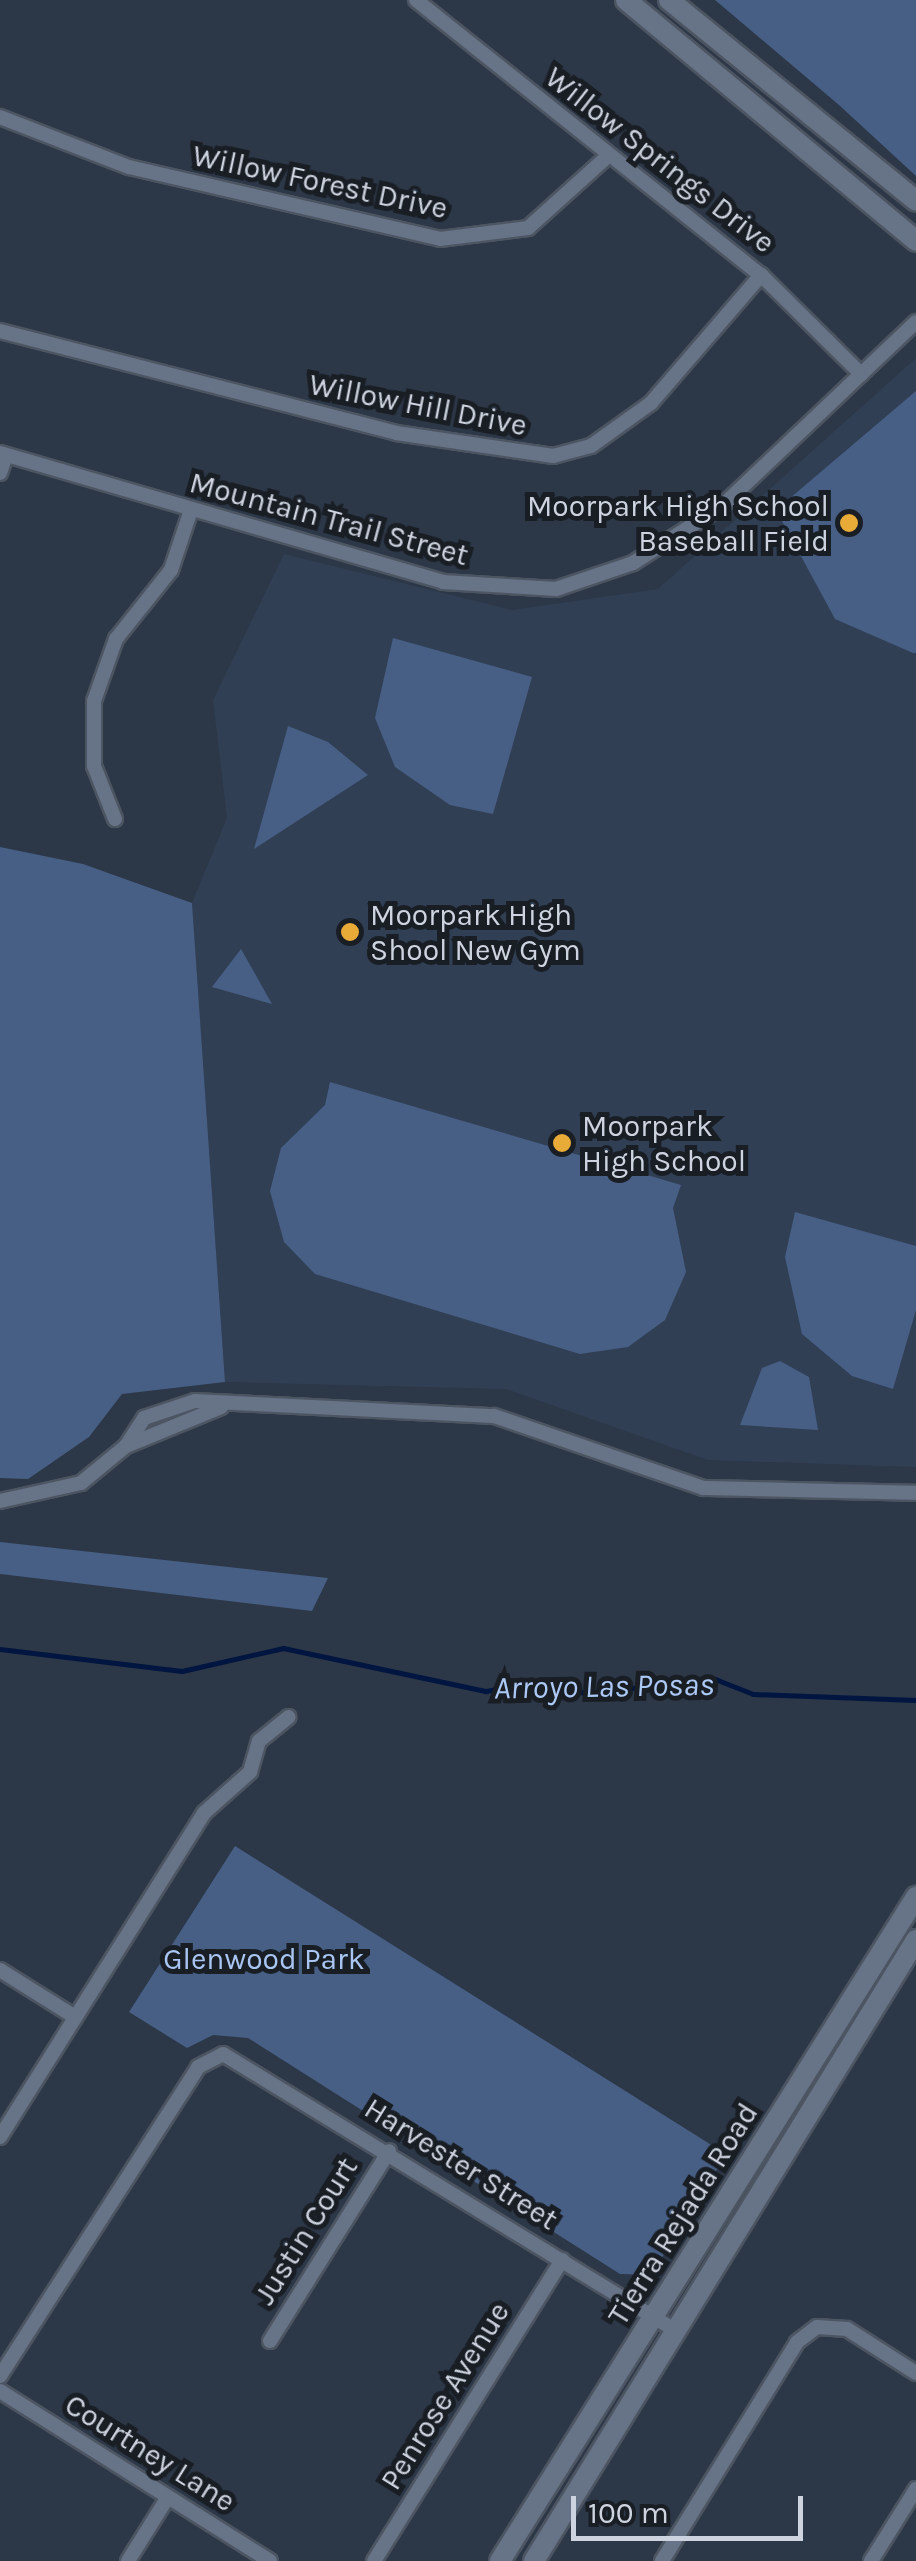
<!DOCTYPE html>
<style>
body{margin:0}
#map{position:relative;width:916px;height:2561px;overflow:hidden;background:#2c3747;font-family:Karla,sans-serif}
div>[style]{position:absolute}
.built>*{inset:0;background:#313f55}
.green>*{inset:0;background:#475f85}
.stream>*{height:5px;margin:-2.5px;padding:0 2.5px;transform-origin:2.5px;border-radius:2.5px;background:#001540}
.roads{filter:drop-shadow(2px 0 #4c5562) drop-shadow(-2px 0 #4c5562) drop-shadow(0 2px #4c5562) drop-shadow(0 -2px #4c5562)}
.minor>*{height:14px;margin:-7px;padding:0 7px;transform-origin:7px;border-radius:7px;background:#677386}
.secondary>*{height:20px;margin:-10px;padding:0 10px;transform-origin:10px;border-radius:10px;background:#677386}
.dots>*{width:28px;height:28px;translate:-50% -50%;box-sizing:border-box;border:5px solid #191e25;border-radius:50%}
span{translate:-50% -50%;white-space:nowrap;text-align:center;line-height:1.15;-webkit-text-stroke:10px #191e25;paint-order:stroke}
.street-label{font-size:30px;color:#ced4df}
.poi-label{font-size:30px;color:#ced4df}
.right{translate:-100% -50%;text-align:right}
.left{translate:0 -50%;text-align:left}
.park-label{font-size:30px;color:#a9c6f3}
.water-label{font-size:32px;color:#acc9f6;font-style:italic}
.scale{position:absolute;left:571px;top:2496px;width:232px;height:45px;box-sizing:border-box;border:5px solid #ced4df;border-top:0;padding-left:12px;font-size:30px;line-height:35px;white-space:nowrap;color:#ced4df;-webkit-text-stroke:8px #191e25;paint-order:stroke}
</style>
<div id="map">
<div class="built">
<i style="clip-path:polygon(916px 358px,916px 1467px,708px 1460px,506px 1389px,225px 1382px,192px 903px,227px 818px,213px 700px,284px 554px,512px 610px,658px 589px)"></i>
</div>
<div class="green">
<i style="clip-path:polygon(715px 0,916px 0,916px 176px,839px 105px)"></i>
<i style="clip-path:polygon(916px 391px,916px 653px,913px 653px,835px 619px,776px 510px)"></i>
<i style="clip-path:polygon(393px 638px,532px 677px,493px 814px,450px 805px,395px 767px,375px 718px)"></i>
<i style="clip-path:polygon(288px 726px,328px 742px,368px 775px,254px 849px)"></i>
<i style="clip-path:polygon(0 847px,83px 864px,192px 903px,225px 1382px,122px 1394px,89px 1437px,28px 1479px,0 1478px)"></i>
<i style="clip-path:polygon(241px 949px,272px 1004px,212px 987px)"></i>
<i style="clip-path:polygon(330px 1082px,681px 1185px,673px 1208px,686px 1272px,665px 1320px,628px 1347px,580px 1354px,315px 1274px,284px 1242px,270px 1191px,281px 1148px,325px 1105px)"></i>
<i style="clip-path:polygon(795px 1212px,916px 1246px,916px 1310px,893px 1389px,852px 1376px,802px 1334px,785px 1257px)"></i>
<i style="clip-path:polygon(780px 1361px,809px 1377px,818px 1430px,740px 1425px,762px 1368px)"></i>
<i style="clip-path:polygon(0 1542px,328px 1578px,312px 1611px,0 1574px)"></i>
<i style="clip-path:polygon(235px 1846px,729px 2156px,695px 2195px,653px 2275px,620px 2274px,248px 2038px,213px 2035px,187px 2048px,129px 2012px)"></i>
</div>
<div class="stream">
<i style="left:0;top:1649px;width:183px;rotate:6.9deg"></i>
<i style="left:182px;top:1671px;width:104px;rotate:-12.8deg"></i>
<i style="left:283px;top:1648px;width:208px;rotate:12deg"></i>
<i style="left:486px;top:1691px;width:47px;rotate:-9.9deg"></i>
<i style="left:532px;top:1683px;width:55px;rotate:10.5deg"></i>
<i style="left:586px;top:1693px;width:130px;rotate:-6.2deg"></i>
<i style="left:715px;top:1679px;width:41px;rotate:21.5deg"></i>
<i style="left:753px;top:1694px;width:163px;rotate:2.1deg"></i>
</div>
<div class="roads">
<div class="minor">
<i style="left:416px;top:0;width:441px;rotate:38.6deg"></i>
<i style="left:761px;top:275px;width:141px;rotate:44.7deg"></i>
<i style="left:0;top:117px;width:138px;rotate:21.2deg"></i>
<i style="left:129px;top:167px;width:319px;rotate:13deg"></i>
<i style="left:440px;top:239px;width:89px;rotate:-7.1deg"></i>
<i style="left:528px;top:228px;width:109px;rotate:-42deg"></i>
<i style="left:0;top:331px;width:409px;rotate:14.4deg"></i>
<i style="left:396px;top:433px;width:159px;rotate:8.3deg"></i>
<i style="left:553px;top:456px;width:39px;rotate:-15deg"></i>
<i style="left:591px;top:446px;width:74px;rotate:-35.6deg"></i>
<i style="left:651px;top:403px;width:169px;rotate:-49.3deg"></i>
<i style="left:0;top:453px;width:461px;rotate:16.2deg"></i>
<i style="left:443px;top:582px;width:113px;rotate:3.5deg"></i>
<i style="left:556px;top:589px;width:81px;rotate:-18.7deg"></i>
<i style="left:633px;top:563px;width:104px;rotate:-32.5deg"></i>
<i style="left:721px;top:507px;width:269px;rotate:-43.5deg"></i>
<i style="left:0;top:473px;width:18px;rotate:-71deg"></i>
<i style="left:115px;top:819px;width:57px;rotate:-111.6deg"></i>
<i style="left:94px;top:766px;width:65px;rotate:-90deg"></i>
<i style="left:94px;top:701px;width:66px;rotate:-70.5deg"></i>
<i style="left:116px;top:639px;width:88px;rotate:-51.4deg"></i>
<i style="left:171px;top:570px;width:63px;rotate:-71.6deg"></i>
<i style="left:126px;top:1446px;width:33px;rotate:-57deg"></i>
<i style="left:144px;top:1418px;width:54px;rotate:-18.4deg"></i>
<i style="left:195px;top:1401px;width:299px;rotate:2.9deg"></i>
<i style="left:494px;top:1416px;width:221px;rotate:19deg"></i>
<i style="left:703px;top:1488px;width:213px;rotate:1.3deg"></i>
<i style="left:0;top:1501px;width:83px;rotate:-12.5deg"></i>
<i style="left:81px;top:1483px;width:58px;rotate:-39.4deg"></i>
<i style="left:126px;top:1446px;width:103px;rotate:-22.3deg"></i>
<i style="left:0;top:1970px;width:89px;rotate:32.1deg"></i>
<i style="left:0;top:2137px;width:383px;rotate:-57.8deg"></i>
<i style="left:204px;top:1813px;width:62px;rotate:-41.7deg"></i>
<i style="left:250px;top:1772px;width:32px;rotate:-74deg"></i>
<i style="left:259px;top:1741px;width:38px;rotate:-39deg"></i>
<i style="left:270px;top:2341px;width:224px;rotate:-57.9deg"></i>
<i style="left:0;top:2376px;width:367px;rotate:-57.3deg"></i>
<i style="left:198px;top:2067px;width:28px;rotate:-27deg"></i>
<i style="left:223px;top:2054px;width:533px;rotate:31.42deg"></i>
<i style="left:0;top:2391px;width:319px;rotate:32.2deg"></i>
<i style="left:128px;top:2561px;width:75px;rotate:-58deg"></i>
<i style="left:374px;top:2561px;width:355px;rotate:-58deg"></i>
<i style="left:662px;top:2561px;width:257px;rotate:-58.3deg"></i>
<i style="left:797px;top:2342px;width:25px;rotate:-37deg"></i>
<i style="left:817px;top:2327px;width:30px;rotate:4deg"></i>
<i style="left:847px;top:2329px;width:82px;rotate:32.5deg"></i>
<i style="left:871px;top:2561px;width:85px;rotate:-58deg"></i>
</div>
<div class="secondary">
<i style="left:626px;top:0;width:377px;rotate:39.7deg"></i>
<i style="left:669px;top:0;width:318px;rotate:39.1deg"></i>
<i style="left:500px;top:2561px;width:784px;rotate:-57.93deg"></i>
<i style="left:534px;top:2561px;width:729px;rotate:-58.4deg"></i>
</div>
</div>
<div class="dots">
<i style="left:849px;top:523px;background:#e9ab38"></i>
<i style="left:350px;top:932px;background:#e9ab38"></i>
<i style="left:562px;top:1143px;background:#e9ab38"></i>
</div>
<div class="street-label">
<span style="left:660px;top:160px;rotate:38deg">Willow Springs Drive</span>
<span style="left:320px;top:182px;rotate:12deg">Willow Forest Drive</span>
<span style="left:418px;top:405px;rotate:11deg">Willow Hill Drive</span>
<span style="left:329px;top:519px;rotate:15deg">Mountain Trail Street</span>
<span style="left:461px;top:2164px;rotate:32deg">Harvester Street</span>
<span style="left:683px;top:2214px;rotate:-58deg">Tierra Rejada Road</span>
<span style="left:306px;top:2231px;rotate:-58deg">Justin Court</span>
<span style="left:445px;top:2396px;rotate:-58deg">Penrose Avenue</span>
<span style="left:150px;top:2453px;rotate:32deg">Courtney Lane</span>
</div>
<div class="poi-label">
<span class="right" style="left:829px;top:523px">Moorpark High School<br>Baseball Field</span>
<span class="left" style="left:370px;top:932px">Moorpark High<br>Shool New Gym</span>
<span class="left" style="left:582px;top:1143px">Moorpark<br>High School</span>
</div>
<div class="park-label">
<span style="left:264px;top:1959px">Glenwood Park</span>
</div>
<div class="water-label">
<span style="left:604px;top:1687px;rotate:-1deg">Arroyo Las Posas</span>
</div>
<div class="scale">100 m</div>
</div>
